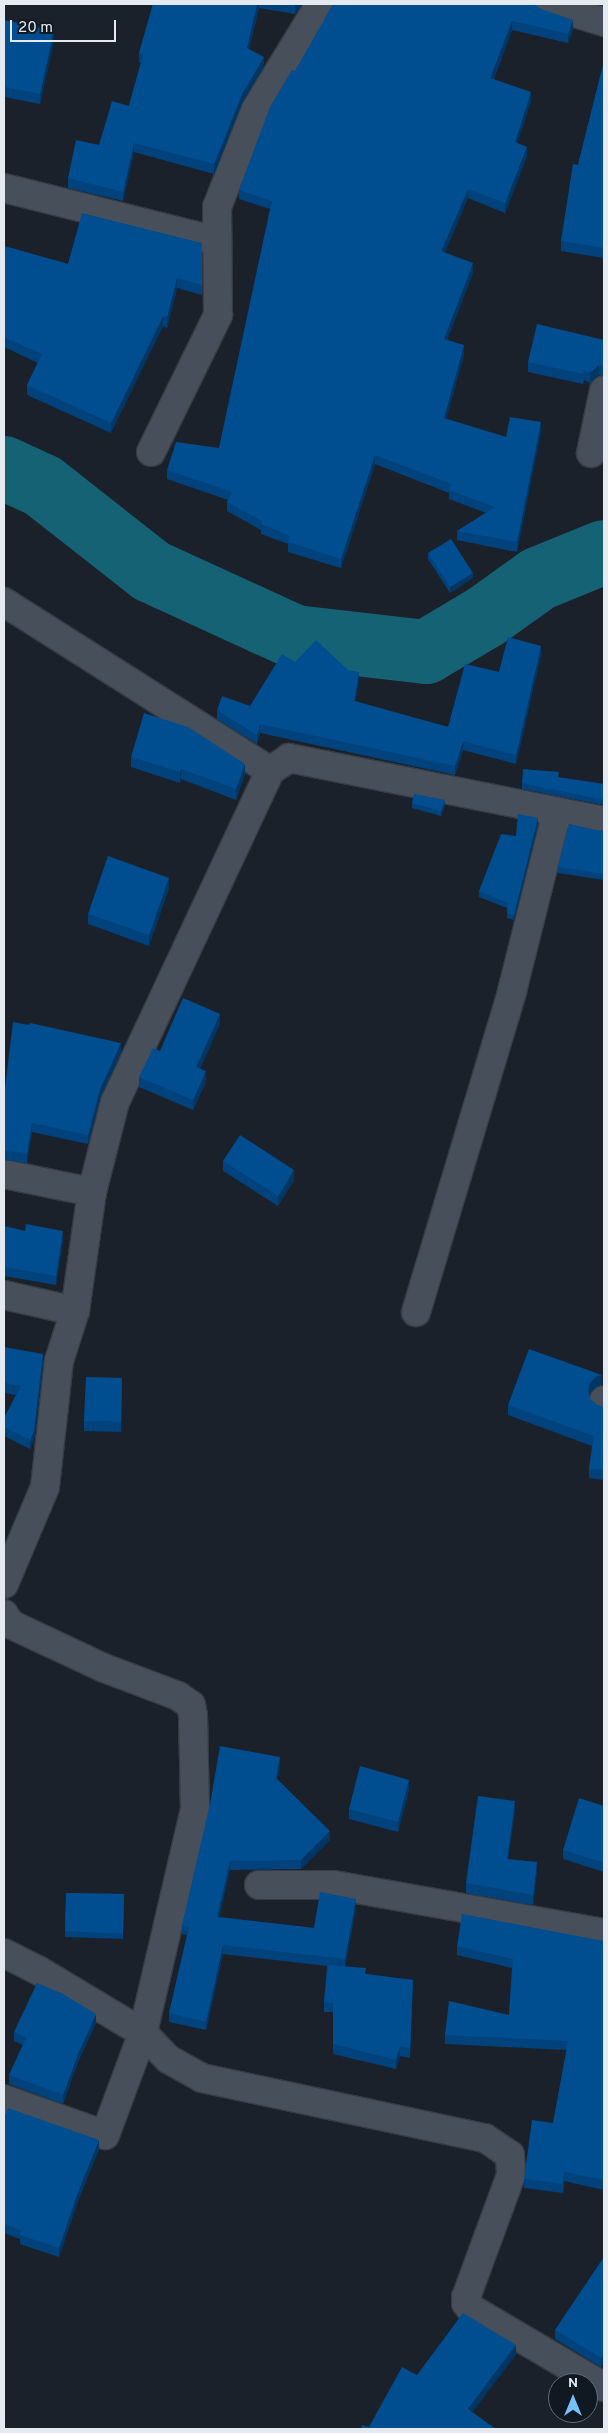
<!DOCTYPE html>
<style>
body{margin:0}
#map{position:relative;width:608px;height:2433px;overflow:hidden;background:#1a212b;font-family:Overpass,sans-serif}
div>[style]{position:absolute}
.river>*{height:64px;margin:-32px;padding:0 32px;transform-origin:32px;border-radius:32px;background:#156275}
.roads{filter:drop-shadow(1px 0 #363c44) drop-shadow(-1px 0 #363c44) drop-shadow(0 1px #363c44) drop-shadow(0 -1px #363c44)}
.minor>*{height:28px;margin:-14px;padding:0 14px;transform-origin:14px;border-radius:14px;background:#464f5a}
.wall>*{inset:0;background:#00427b}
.shaded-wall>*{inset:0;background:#003664}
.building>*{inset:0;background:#004d8f}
span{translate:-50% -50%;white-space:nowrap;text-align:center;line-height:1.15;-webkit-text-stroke:4px #101821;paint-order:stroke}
.frame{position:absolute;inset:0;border:5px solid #e5eaf0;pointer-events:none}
.north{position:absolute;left:548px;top:2373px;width:50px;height:50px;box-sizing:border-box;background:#101821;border:1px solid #656c74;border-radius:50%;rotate:0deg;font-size:14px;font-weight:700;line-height:20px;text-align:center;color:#e5eaf0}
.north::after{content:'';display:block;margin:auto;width:18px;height:22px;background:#77c0f7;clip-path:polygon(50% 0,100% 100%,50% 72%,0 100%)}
.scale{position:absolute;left:10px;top:20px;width:106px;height:22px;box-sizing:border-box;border:2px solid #e5eaf0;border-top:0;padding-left:6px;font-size:15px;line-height:18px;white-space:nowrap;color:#e5eaf0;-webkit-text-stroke:4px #101821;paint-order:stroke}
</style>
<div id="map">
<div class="river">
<i style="left:4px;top:468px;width:43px;rotate:24.8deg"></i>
<i style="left:43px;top:486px;width:137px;rotate:38.2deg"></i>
<i style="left:151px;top:571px;width:158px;rotate:24.6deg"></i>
<i style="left:295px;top:637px;width:132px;rotate:6.5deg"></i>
<i style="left:426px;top:652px;width:69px;rotate:-30.7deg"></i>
<i style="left:485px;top:617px;width:65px;rotate:-35.6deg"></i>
<i style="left:538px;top:579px;width:71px;rotate:-22.2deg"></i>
</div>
<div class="roads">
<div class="minor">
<i style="left:546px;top:4px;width:61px;rotate:17.2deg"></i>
<i style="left:4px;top:188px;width:219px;rotate:14deg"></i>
<i style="left:151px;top:452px;width:153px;rotate:-63.9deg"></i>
<i style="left:218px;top:315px;width:108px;rotate:-90.5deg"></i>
<i style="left:217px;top:207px;width:105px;rotate:-68.3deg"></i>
<i style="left:256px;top:109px;width:123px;rotate:-58.6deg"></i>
<i style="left:591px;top:453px;width:64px;rotate:-78.3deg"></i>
<i style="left:4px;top:602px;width:315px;rotate:32.4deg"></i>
<i style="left:4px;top:1174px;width:90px;rotate:11.6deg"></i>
<i style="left:4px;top:1295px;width:73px;rotate:12.7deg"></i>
<i style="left:416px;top:1312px;width:335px;rotate:-73.3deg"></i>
<i style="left:512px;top:991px;width:185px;rotate:-75.9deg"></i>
<i style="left:604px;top:1401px;width:1px;rotate:-90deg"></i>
<i style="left:4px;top:1584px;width:105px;rotate:-67.1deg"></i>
<i style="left:45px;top:1487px;width:127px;rotate:-83.7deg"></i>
<i style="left:59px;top:1361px;width:52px;rotate:-72.3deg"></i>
<i style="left:75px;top:1311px;width:120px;rotate:-81.9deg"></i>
<i style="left:92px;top:1192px;width:93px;rotate:-75.7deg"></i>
<i style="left:115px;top:1102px;width:365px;rotate:-64.9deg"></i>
<i style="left:270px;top:771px;width:23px;rotate:-34deg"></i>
<i style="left:289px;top:758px;width:321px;rotate:11.3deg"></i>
<i style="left:4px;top:1614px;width:12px;rotate:59deg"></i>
<i style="left:10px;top:1624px;width:104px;rotate:25.1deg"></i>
<i style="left:104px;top:1668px;width:79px;rotate:20.7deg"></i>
<i style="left:178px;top:1696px;width:16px;rotate:35deg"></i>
<i style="left:191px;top:1705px;width:10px;rotate:79deg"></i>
<i style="left:193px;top:1715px;width:94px;rotate:88.8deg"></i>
<i style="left:195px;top:1809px;width:230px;rotate:103.1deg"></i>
<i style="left:143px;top:2033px;width:36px;rotate:46deg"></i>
<i style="left:168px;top:2059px;width:39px;rotate:29deg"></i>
<i style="left:202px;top:2078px;width:289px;rotate:12deg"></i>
<i style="left:485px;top:2138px;width:30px;rotate:34deg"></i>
<i style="left:510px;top:2155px;width:20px;rotate:87deg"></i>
<i style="left:511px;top:2175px;width:130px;rotate:110.2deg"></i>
<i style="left:466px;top:2297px;width:6px;rotate:90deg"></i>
<i style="left:466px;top:2303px;width:6px;rotate:51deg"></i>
<i style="left:470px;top:2308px;width:156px;rotate:30.5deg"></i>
<i style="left:259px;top:1885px;width:75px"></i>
<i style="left:334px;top:1885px;width:274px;rotate:10.1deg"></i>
<i style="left:4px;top:1953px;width:38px;rotate:27deg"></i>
<i style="left:38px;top:1970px;width:122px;rotate:31deg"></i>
<i style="left:143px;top:2033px;width:109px;rotate:110.4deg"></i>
<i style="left:105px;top:2135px;width:107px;rotate:-160.4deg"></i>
</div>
</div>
<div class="wall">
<i style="clip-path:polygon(153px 4px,303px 4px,295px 14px,259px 8px,249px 49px,264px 66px,242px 103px,214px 174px,134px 152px,123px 201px,68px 188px,68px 178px,99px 145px,129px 106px,141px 63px,139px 62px,139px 53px)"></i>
<i style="clip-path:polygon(534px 5px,573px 29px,568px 43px,512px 30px,494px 79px,531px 101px,517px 143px,527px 156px,505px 213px,468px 198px,445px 252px,473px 273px,447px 340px,464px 355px,446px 419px,506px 437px,541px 431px,517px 552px,457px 540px,457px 531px,486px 513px,449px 499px,449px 493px,375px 464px,341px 568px,288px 552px,288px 544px,261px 534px,261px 530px,227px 511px,227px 502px,228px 500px,167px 479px,167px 470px,219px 448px,270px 209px,239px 199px,239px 190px,295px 71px)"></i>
<i style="clip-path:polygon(4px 20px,54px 40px,40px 104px,4px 97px)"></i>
<i style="clip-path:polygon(604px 61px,604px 258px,561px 251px,561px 241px,578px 165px)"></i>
<i style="clip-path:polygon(202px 243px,202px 295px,177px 288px,167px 328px,163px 326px,111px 433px,27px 395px,27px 385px,38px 363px,4px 347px,4px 246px,68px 264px)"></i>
<i style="clip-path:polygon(604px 340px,604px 375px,599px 375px,590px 383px,584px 380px,583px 384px,528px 372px,528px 362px)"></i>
<i style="clip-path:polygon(428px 553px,473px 578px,450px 593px,428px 559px)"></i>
<i style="clip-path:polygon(541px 655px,516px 764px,463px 750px,455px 775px,260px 733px,257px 744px,217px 719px,217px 710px,250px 706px,295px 662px,359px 681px,355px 701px,448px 727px,499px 672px)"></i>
<i style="clip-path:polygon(131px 757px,245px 774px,236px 800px,181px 779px,180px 783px,131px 767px)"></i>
<i style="clip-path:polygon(522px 783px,604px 784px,604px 805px,522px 789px)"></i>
<i style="clip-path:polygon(412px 803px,445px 805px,441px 816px,412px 808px)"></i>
<i style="clip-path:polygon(538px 824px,514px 920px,507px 918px,507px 908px,479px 897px,479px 891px,516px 836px)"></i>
<i style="clip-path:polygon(604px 830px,604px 880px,558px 873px,558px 867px,601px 831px)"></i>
<i style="clip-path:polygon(169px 888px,149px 946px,88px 924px,88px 914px)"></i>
<i style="clip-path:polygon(220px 1024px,200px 1069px,206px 1082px,193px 1110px,139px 1087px,139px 1077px,160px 1051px)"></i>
<i style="clip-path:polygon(121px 1052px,100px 1098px,88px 1144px,32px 1132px,27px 1163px,4px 1160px,4px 1097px)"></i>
<i style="clip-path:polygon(223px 1161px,294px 1180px,278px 1206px,223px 1171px)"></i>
<i style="clip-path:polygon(4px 1226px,63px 1240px,56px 1285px,4px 1276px)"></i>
<i style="clip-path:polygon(4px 1347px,43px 1363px,34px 1440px,30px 1449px,4px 1436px,4px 1418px,16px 1395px,4px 1393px)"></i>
<i style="clip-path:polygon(602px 1385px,596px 1387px,590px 1393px,590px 1399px,597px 1405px,604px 1407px,604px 1480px,589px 1478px,589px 1469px,592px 1446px,508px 1415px,508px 1405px)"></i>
<i style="clip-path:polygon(122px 1388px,121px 1432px,84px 1431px,84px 1421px)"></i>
<i style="clip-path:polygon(280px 1766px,277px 1780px,330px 1840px,301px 1869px,230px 1870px,219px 1917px,314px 1928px,356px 1908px,345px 1967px,366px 1974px,413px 1980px,410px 2058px,400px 2056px,396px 2069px,333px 2054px,333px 2012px,324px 2012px,324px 2002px,327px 1966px,223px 1954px,206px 2030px,169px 2022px,169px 2013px,187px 1935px,182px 1934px,182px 1925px)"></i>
<i style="clip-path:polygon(409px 1790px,398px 1832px,349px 1819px,349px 1809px)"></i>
<i style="clip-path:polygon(604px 1806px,604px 1872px,563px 1859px,563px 1850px)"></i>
<i style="clip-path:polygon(515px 1810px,508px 1859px,537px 1871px,533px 1905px,466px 1893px,466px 1883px)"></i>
<i style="clip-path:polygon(66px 1893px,124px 1894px,123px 1939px,65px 1937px)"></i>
<i style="clip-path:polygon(604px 1941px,604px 2190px,564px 2181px,563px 2193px,524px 2188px,524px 2179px,553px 2123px,567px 2050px,445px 2044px,445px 2035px,509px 2015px,512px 1968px,457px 1955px,457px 1946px)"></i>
<i style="clip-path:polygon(96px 2023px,78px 2062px,63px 2104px,9px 2084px,9px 2075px,23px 2045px,14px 2041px,14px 2032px)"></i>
<i style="clip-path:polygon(4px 2119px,99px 2149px,78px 2201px,59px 2257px,20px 2244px,20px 2239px,4px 2233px)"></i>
<i style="clip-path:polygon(604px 2257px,604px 2362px,601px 2367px,555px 2339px,555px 2330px)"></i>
</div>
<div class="shaded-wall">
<i style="clip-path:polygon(257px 4px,259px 4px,259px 8px,247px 58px,247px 48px)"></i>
<i style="clip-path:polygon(296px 4px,303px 4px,295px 14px,295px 5px)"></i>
<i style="clip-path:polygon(573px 20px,573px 29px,568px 43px,568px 34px)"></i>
<i style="clip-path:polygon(512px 21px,512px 30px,490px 88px,490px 78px)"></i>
<i style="clip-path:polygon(54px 30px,54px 40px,40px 104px,40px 94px)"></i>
<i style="clip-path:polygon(264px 57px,264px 66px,242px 103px,214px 174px,214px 164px,242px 94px)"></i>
<i style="clip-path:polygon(531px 92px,531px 101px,515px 151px,515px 142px)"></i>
<i style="clip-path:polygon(134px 143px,134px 152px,123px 201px,123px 192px)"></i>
<i style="clip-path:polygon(527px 147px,527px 156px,505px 213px,505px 203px)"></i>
<i style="clip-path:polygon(468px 189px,468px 198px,441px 260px,441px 251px)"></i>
<i style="clip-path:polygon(473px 263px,473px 273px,444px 348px,444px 339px)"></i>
<i style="clip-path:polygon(177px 278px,177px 288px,167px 328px,167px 317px)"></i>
<i style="clip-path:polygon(163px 316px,163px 326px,111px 433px,111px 423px)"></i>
<i style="clip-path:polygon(464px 345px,464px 355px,444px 427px,444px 418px)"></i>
<i style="clip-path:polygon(599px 365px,599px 375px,590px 383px,590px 373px)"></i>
<i style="clip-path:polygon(541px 422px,541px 431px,517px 552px,517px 542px)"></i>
<i style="clip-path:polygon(375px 455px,375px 464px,341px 568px,341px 559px)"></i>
<i style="clip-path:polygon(473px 573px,473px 578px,450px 593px,450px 587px)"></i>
<i style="clip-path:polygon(541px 646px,541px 655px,516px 764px,516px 755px)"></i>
<i style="clip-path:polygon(359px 672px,359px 681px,354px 710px,354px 701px)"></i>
<i style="clip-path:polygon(260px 724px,260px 733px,257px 744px,257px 735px)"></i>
<i style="clip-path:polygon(463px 741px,463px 750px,455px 775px,455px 766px)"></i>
<i style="clip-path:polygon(245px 764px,245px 774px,236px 800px,236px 789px)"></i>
<i style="clip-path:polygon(181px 769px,181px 779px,180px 783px,180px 772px)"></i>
<i style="clip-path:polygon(445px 800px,445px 805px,441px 816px,441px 811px)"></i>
<i style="clip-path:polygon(538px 818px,538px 824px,514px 920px,514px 915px)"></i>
<i style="clip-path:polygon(169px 878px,169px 888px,149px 946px,149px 935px)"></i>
<i style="clip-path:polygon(220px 1014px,220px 1024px,196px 1077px,196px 1067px)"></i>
<i style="clip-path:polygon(121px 1043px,121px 1052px,100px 1098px,88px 1144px,88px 1135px,100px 1089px)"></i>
<i style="clip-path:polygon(206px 1071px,206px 1082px,193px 1110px,193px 1100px)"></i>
<i style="clip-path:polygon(32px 1123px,32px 1132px,27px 1163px,27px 1153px)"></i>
<i style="clip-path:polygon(294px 1170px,294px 1180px,278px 1206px,278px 1196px)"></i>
<i style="clip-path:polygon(63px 1231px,63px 1240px,56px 1285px,56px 1276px)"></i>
<i style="clip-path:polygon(43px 1354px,43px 1363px,34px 1440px,30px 1449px,30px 1440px)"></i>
<i style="clip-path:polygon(602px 1375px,602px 1385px,596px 1387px,590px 1393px,588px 1401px,588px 1391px,590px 1383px,596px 1377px)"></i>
<i style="clip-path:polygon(280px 1757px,280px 1766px,276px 1787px,276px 1778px)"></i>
<i style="clip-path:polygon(409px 1780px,409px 1790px,398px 1832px,398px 1822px)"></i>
<i style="clip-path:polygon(515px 1801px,515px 1810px,507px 1868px,507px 1859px)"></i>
<i style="clip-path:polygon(330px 1831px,330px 1840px,301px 1869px,301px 1860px)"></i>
<i style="clip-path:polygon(230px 1861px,230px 1870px,217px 1926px,217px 1917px)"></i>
<i style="clip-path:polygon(537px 1862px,537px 1871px,533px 1905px,533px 1895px)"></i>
<i style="clip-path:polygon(356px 1899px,356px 1908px,345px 1968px,345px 1959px)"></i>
<i style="clip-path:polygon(223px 1945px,223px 1954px,206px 2030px,206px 2022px)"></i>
<i style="clip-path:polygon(96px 2014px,96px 2023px,78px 2062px,63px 2104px,63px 2095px,78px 2054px)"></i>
<i style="clip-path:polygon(400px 2046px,400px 2056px,396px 2069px,396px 2060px)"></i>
<i style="clip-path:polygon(99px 2140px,99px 2149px,78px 2201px,59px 2257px,59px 2248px,78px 2192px)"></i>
<i style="clip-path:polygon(564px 2172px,564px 2181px,563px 2193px,563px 2184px)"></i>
<i style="clip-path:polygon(516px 2345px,516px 2355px,468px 2418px,468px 2409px)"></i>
<i style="clip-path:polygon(604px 2354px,604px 2362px,601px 2367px,601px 2358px)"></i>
</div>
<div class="building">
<i style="clip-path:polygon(153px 4px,257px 4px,247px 48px,264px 57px,242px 94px,214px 164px,134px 143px,123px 192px,68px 178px,76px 140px,99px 145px,112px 101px,129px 106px,143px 54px,139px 53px)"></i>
<i style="clip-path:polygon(333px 4px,534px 4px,541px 9px,573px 20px,568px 34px,512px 21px,490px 78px,531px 92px,515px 142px,527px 147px,505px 203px,468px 189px,441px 251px,473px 263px,444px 339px,464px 345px,444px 418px,506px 437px,510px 417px,541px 422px,517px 542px,457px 531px,495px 507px,449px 490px,451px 484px,375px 455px,341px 559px,288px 542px,290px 536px,261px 524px,262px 521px,227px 502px,232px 492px,167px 470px,176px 442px,219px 448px,272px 201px,239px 190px,270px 107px,292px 70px,295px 71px)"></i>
<i style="clip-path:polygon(4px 20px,54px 30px,40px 94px,4px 87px)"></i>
<i style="clip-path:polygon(604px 61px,604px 248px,561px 241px,573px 164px,578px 165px)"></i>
<i style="clip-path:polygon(82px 213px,202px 243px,202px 285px,177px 278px,167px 317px,163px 316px,111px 423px,27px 385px,42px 354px,4px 337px,4px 246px,68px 264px)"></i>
<i style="clip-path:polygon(537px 324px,604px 340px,604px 365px,599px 365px,590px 373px,584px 370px,583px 374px,528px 362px)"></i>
<i style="clip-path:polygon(451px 539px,473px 573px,450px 587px,428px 553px)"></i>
<i style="clip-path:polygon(508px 637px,541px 646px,516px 755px,463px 741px,455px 766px,260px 724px,257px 735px,217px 710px,222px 696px,250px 706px,282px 654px,295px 662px,316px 640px,348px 670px,359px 672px,354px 701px,448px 727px,465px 664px,499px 672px)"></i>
<i style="clip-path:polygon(144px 713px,188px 727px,245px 764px,236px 789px,181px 769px,180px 772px,131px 757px)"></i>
<i style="clip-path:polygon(523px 769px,559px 772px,558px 777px,604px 784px,604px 800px,522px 783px)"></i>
<i style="clip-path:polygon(414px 794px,445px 800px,441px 811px,412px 803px)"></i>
<i style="clip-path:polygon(518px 814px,538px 818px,514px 915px,507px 913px,508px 903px,479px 891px,501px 834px,516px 836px)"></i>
<i style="clip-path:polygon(569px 824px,601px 831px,604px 830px,604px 874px,558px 867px)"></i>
<i style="clip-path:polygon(108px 856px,169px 878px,149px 935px,88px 914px)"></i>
<i style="clip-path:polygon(183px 998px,220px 1014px,196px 1067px,206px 1071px,193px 1100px,139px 1077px,153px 1048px,160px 1051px)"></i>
<i style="clip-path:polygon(13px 1022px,29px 1025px,30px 1023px,121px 1043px,100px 1089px,88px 1135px,32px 1123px,27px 1153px,4px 1151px,4px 1097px)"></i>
<i style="clip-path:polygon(240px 1135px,294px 1170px,278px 1196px,223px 1161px)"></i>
<i style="clip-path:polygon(26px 1224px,63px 1231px,56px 1276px,4px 1267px,4px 1226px,25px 1231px)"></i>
<i style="clip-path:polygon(4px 1347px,43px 1354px,34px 1431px,30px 1440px,4px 1427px,4px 1418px,21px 1386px,4px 1383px)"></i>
<i style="clip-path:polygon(529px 1349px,602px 1375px,596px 1377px,590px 1383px,588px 1391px,590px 1399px,597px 1405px,604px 1407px,604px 1470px,589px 1469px,594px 1436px,508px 1405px)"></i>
<i style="clip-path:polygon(86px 1377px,122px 1378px,121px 1422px,84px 1421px)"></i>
<i style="clip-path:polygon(220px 1746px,280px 1757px,276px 1778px,330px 1831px,301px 1860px,230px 1861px,217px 1917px,314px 1928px,320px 1892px,356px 1899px,345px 1959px,223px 1945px,206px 2022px,169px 2013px,189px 1927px,182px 1925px,210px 1804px)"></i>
<i style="clip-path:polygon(360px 1766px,409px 1780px,398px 1822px,349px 1809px)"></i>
<i style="clip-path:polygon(478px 1796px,515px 1801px,507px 1859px,537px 1862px,533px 1895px,466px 1883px)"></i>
<i style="clip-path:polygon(579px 1798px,604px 1806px,604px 1863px,563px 1850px)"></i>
<i style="clip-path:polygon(66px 1893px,124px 1894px,123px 1934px,65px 1931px)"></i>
<i style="clip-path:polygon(462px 1914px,604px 1941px,604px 2180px,564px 2172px,563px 2184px,524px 2179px,532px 2120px,553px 2123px,568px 2041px,445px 2035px,449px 2001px,509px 2015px,513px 1959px,457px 1946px)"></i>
<i style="clip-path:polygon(328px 1965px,366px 1968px,365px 1974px,413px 1980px,410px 2049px,400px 2046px,396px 2060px,333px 2044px,333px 2003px,324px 2002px)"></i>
<i style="clip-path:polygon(37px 1983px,63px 1994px,96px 2014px,78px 2054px,63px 2095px,9px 2075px,26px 2038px,14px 2032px)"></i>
<i style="clip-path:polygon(8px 2108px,99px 2140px,78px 2192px,59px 2248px,20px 2235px,21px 2230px,4px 2224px,4px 2119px)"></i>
<i style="clip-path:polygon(604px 2257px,604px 2354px,601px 2358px,555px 2330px)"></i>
<i style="clip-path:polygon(463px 2313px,516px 2345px,468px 2409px,496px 2429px,361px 2429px,362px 2425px,369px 2427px,402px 2367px,417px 2375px)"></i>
</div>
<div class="frame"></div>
<div class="north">N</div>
<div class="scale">20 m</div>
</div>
